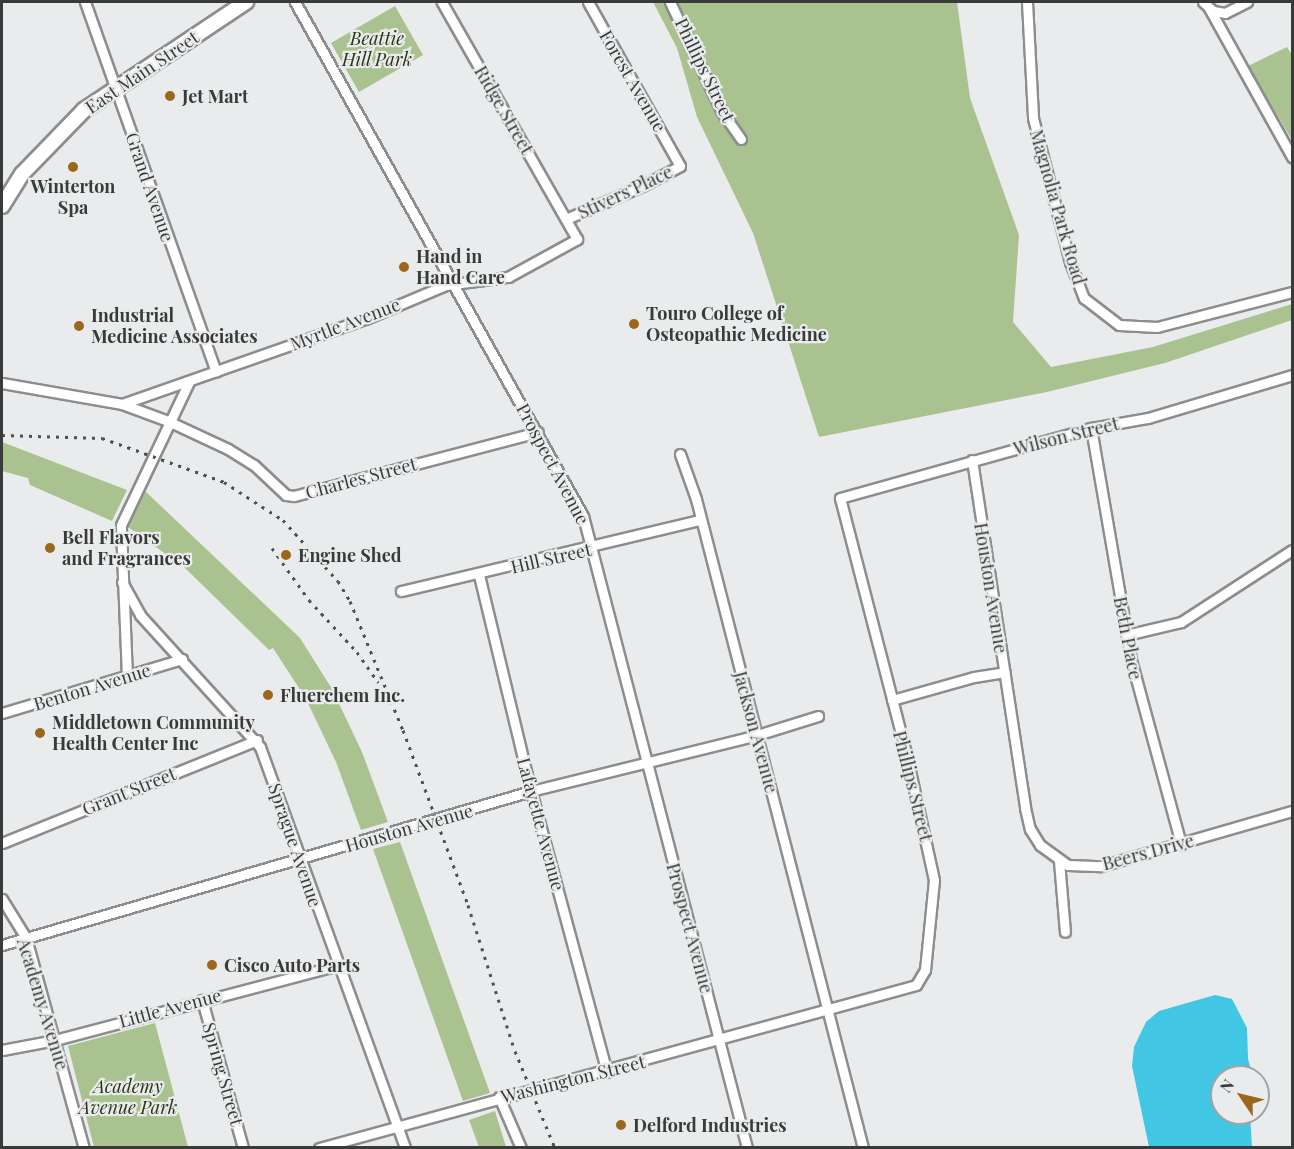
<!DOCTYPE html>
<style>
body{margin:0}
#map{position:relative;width:1294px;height:1149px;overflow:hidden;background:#eaebec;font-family:"Playfair Display",serif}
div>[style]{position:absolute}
.green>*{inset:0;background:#a9c290}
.water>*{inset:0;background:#41c6e3}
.roads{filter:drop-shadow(2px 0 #8c8d8e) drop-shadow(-2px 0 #8c8d8e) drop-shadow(0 2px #8c8d8e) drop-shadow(0 -2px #8c8d8e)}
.street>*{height:9px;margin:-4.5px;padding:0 4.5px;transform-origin:4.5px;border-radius:4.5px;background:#fff}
.secondary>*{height:14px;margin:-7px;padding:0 7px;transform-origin:7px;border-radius:7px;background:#fff}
.rail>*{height:3px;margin-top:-1.5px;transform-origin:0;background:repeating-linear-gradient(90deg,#4f5050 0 3px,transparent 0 9px)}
.dots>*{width:16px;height:16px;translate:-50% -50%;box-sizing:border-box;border:3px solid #eaebec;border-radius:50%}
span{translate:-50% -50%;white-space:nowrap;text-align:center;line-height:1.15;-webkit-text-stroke:4.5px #eaebec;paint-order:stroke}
.park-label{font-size:18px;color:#273714;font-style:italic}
.street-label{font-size:18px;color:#393a3a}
.poi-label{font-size:18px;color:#393a3a;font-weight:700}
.left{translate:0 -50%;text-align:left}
.frame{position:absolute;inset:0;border:3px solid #393a3a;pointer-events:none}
.north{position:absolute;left:1210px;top:1065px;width:60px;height:60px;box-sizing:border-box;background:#eaebec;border:2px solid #a3a4a5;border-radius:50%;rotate:305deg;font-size:16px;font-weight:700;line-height:24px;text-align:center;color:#393a3a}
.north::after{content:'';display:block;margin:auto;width:21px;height:27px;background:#9a671c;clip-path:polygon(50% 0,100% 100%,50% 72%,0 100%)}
</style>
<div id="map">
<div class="green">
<i style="clip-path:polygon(653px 2px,957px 2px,970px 98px,1019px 235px,1013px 322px,1051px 367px,1153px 347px,1292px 304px,1292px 320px,1165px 363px,1047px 392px,819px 437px,753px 233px,697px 117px,677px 48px)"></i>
<i style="clip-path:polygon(395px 6px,423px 55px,359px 92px,331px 43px)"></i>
<i style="clip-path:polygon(1287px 47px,1292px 55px,1292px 140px,1248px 66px)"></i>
<i style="clip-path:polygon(2px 442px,127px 490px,112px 521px,30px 485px,28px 478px,2px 471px)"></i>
<i style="clip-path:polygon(145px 491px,300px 638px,332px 689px,362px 752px,388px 822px,361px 830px,336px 762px,306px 699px,273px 648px,269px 650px,185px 568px,128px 527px)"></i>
<i style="clip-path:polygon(400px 842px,490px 1093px,463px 1101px,373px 849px)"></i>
<i style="clip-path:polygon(155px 1023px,188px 1147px,94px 1147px,68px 1046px)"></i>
<i style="clip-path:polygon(495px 1111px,506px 1147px,479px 1147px,469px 1120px)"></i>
</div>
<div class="water">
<i style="clip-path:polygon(1215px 995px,1232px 999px,1247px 1028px,1248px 1059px,1253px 1077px,1222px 1077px,1222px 1113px,1250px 1113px,1252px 1147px,1149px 1147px,1132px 1066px,1134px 1047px,1146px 1022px,1159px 1011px)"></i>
</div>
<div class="roads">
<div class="street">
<i style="left:85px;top:2px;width:392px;rotate:70.5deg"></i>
<i style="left:295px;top:2px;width:589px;rotate:60.74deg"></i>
<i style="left:583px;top:516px;width:653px;rotate:75.45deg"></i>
<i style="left:670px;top:2px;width:122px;rotate:64.7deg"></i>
<i style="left:722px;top:112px;width:33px;rotate:55deg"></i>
<i style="left:1027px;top:2px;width:116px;rotate:87deg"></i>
<i style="left:1033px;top:118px;width:149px;rotate:75.6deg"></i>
<i style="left:1070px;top:262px;width:39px;rotate:69deg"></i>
<i style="left:1084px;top:298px;width:44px;rotate:37.6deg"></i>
<i style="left:1119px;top:325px;width:38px;rotate:3deg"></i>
<i style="left:1157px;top:327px;width:139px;rotate:-14.5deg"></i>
<i style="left:1203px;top:2px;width:13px;rotate:42deg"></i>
<i style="left:1213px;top:11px;width:12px;rotate:9deg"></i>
<i style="left:1225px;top:13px;width:25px;rotate:-27deg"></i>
<i style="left:1209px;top:8px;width:171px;rotate:60.9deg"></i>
<i style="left:566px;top:219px;width:83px;rotate:-23.5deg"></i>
<i style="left:642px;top:186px;width:43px;rotate:-27.8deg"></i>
<i style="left:680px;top:166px;width:188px;rotate:-119.3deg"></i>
<i style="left:2px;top:383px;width:122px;rotate:9.9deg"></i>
<i style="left:122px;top:404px;width:49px;rotate:20.3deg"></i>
<i style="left:168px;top:421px;width:66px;rotate:25deg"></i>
<i style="left:228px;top:449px;width:31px;rotate:32deg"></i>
<i style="left:254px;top:465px;width:44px;rotate:43.2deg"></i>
<i style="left:286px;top:495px;width:8px;rotate:7deg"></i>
<i style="left:294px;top:496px;width:252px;rotate:-14.7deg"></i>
<i style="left:122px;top:404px;width:257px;rotate:-19.3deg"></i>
<i style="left:365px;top:319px;width:88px;rotate:-22.8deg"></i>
<i style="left:446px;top:285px;width:63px;rotate:-7.4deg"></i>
<i style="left:508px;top:277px;width:79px;rotate:-28.8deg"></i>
<i style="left:577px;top:239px;width:273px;rotate:-119.7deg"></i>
<i style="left:1091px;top:428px;width:235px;rotate:80.2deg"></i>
<i style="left:1131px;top:660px;width:191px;rotate:74.8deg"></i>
<i style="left:680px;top:454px;width:48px;rotate:70.4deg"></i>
<i style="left:696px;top:499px;width:670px;rotate:75.57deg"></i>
<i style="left:972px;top:460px;width:352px;rotate:81.3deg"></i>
<i style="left:1025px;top:808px;width:22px;rotate:77deg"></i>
<i style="left:1030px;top:829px;width:19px;rotate:58deg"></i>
<i style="left:1040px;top:845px;width:34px;rotate:36deg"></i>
<i style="left:1068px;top:865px;width:33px;rotate:2deg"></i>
<i style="left:1101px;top:866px;width:199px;rotate:-16.1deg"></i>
<i style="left:479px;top:575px;width:222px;rotate:76.5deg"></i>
<i style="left:531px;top:791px;width:291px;rotate:74.9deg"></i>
<i style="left:122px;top:582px;width:38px;rotate:61deg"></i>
<i style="left:140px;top:615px;width:178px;rotate:47.7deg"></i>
<i style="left:260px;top:747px;width:426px;rotate:70.1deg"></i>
<i style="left:401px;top:591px;width:307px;rotate:-13.4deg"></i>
<i style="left:1126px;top:635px;width:57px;rotate:-13.3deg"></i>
<i style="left:1181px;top:622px;width:132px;rotate:-33deg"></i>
<i style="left:127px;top:677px;width:152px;rotate:-92.3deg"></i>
<i style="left:121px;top:525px;width:158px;rotate:-64.6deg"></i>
<i style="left:892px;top:700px;width:85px;rotate:-15.7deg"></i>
<i style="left:974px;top:677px;width:31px;rotate:-9deg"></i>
<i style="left:2px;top:713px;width:188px;rotate:-16.7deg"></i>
<i style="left:2px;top:843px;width:275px;rotate:-22deg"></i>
<i style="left:1059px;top:861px;width:71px;rotate:85.2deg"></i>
<i style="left:2px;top:899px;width:46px;rotate:58.4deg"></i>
<i style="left:26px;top:938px;width:218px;rotate:74.6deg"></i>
<i style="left:2px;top:945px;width:551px;rotate:-16.23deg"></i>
<i style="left:531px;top:791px;width:233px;rotate:-13.9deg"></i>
<i style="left:757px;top:735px;width:64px;rotate:-17.3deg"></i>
<i style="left:202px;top:1000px;width:154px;rotate:74.5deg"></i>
<i style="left:2px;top:1050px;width:54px;rotate:-10.7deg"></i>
<i style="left:55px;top:1040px;width:294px;rotate:-14.8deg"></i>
<i style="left:499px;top:1097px;width:56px;rotate:66.7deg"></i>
<i style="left:319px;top:1148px;width:619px;rotate:-15.27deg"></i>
<i style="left:916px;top:985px;width:17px;rotate:-59deg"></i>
<i style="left:925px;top:970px;width:90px;rotate:-84.3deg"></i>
<i style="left:934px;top:880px;width:130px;rotate:-102.4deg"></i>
<i style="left:906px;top:753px;width:263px;rotate:-104.5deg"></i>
<i style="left:840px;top:498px;width:261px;rotate:-15.6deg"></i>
<i style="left:1091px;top:428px;width:58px;rotate:-10deg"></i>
<i style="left:1148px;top:418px;width:150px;rotate:-16.6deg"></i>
</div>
<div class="secondary">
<i style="left:2px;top:206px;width:38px;rotate:-58deg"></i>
<i style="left:22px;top:174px;width:89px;rotate:-45.9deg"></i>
<i style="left:84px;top:110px;width:195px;rotate:-33.7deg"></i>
</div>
</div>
<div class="rail">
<i style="left:2px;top:435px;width:100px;rotate:1.7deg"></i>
<i style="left:102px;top:438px;width:130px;rotate:19.8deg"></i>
<i style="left:224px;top:482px;width:70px;rotate:32.8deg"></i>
<i style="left:283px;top:520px;width:82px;rotate:48deg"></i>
<i style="left:338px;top:581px;width:23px;rotate:59deg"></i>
<i style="left:350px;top:601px;width:139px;rotate:67.7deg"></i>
<i style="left:403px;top:730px;width:187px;rotate:69.6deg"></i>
<i style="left:468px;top:905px;width:153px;rotate:72.2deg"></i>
<i style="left:515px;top:1051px;width:105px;rotate:67.6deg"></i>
<i style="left:272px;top:548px;width:64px;rotate:54.6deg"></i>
<i style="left:309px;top:600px;width:71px;rotate:47.3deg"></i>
<i style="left:357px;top:652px;width:37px;rotate:55deg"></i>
</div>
<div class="dots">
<i style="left:170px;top:96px;background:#9a671c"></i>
<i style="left:73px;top:167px;background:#9a671c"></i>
<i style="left:404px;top:267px;background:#9a671c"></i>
<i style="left:634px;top:324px;background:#9a671c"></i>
<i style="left:79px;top:326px;background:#9a671c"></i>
<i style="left:50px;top:548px;background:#9a671c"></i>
<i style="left:286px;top:555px;background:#9a671c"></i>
<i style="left:268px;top:695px;background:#9a671c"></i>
<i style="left:40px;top:733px;background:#9a671c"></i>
<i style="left:212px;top:965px;background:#9a671c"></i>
<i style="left:621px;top:1125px;background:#9a671c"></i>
</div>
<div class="park-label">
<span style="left:377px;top:49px">Beattie<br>Hill Park</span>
<span style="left:128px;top:1097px">Academy<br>Avenue Park</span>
</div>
<div class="street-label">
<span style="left:705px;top:70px;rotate:64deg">Phillips Street</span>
<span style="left:142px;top:72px;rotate:-34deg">East Main Street</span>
<span style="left:633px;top:81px;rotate:60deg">Forest Avenue</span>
<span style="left:504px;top:110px;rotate:60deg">Ridge Street</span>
<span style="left:150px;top:187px;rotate:71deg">Grand Avenue</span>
<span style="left:625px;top:192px;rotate:-25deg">Stivers Place</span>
<span style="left:1058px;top:207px;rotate:74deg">Magnolia Park Road</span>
<span style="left:345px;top:324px;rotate:-21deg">Myrtle Avenue</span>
<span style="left:1066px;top:436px;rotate:-14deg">Wilson Street</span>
<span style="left:553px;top:464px;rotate:62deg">Prospect Avenue</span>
<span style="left:361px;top:478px;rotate:-15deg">Charles Street</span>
<span style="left:551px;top:558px;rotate:-13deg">Hill Street</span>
<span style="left:991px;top:588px;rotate:81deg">Houston Avenue</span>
<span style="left:1128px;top:638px;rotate:79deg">Beth Place</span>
<span style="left:92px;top:687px;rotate:-17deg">Benton Avenue</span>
<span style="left:756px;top:732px;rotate:75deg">Jackson Avenue</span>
<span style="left:913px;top:786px;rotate:76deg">Phillips Street</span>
<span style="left:129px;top:791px;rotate:-22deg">Grant Street</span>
<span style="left:541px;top:824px;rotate:75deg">Lafayette Avenue</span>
<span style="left:409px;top:828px;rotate:-16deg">Houston Avenue</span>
<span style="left:295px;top:845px;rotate:71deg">Sprague Avenue</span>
<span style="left:1148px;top:852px;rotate:-15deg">Beers Drive</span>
<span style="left:690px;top:928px;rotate:75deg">Prospect Avenue</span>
<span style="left:43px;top:1004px;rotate:73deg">Academy Avenue</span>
<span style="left:170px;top:1008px;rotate:-15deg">Little Avenue</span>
<span style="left:223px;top:1074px;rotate:74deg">Spring Street</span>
<span style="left:573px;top:1079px;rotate:-14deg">Washington Street</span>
</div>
<div class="poi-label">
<span class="left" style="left:182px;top:96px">Jet Mart</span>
<span style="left:73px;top:197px">Winterton<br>Spa</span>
<span class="left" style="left:416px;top:267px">Hand in<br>Hand Care</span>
<span class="left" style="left:646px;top:324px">Touro College of<br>Osteopathic Medicine</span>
<span class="left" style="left:91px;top:326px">Industrial<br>Medicine Associates</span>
<span class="left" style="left:62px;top:548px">Bell Flavors<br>and Fragrances</span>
<span class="left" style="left:298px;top:555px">Engine Shed</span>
<span class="left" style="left:280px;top:695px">Fluerchem Inc.</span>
<span class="left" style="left:52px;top:733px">Middletown Community<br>Health Center Inc</span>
<span class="left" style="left:224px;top:965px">Cisco Auto Parts</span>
<span class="left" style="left:633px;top:1125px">Delford Industries</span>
</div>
<div class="frame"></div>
<div class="north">N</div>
</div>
